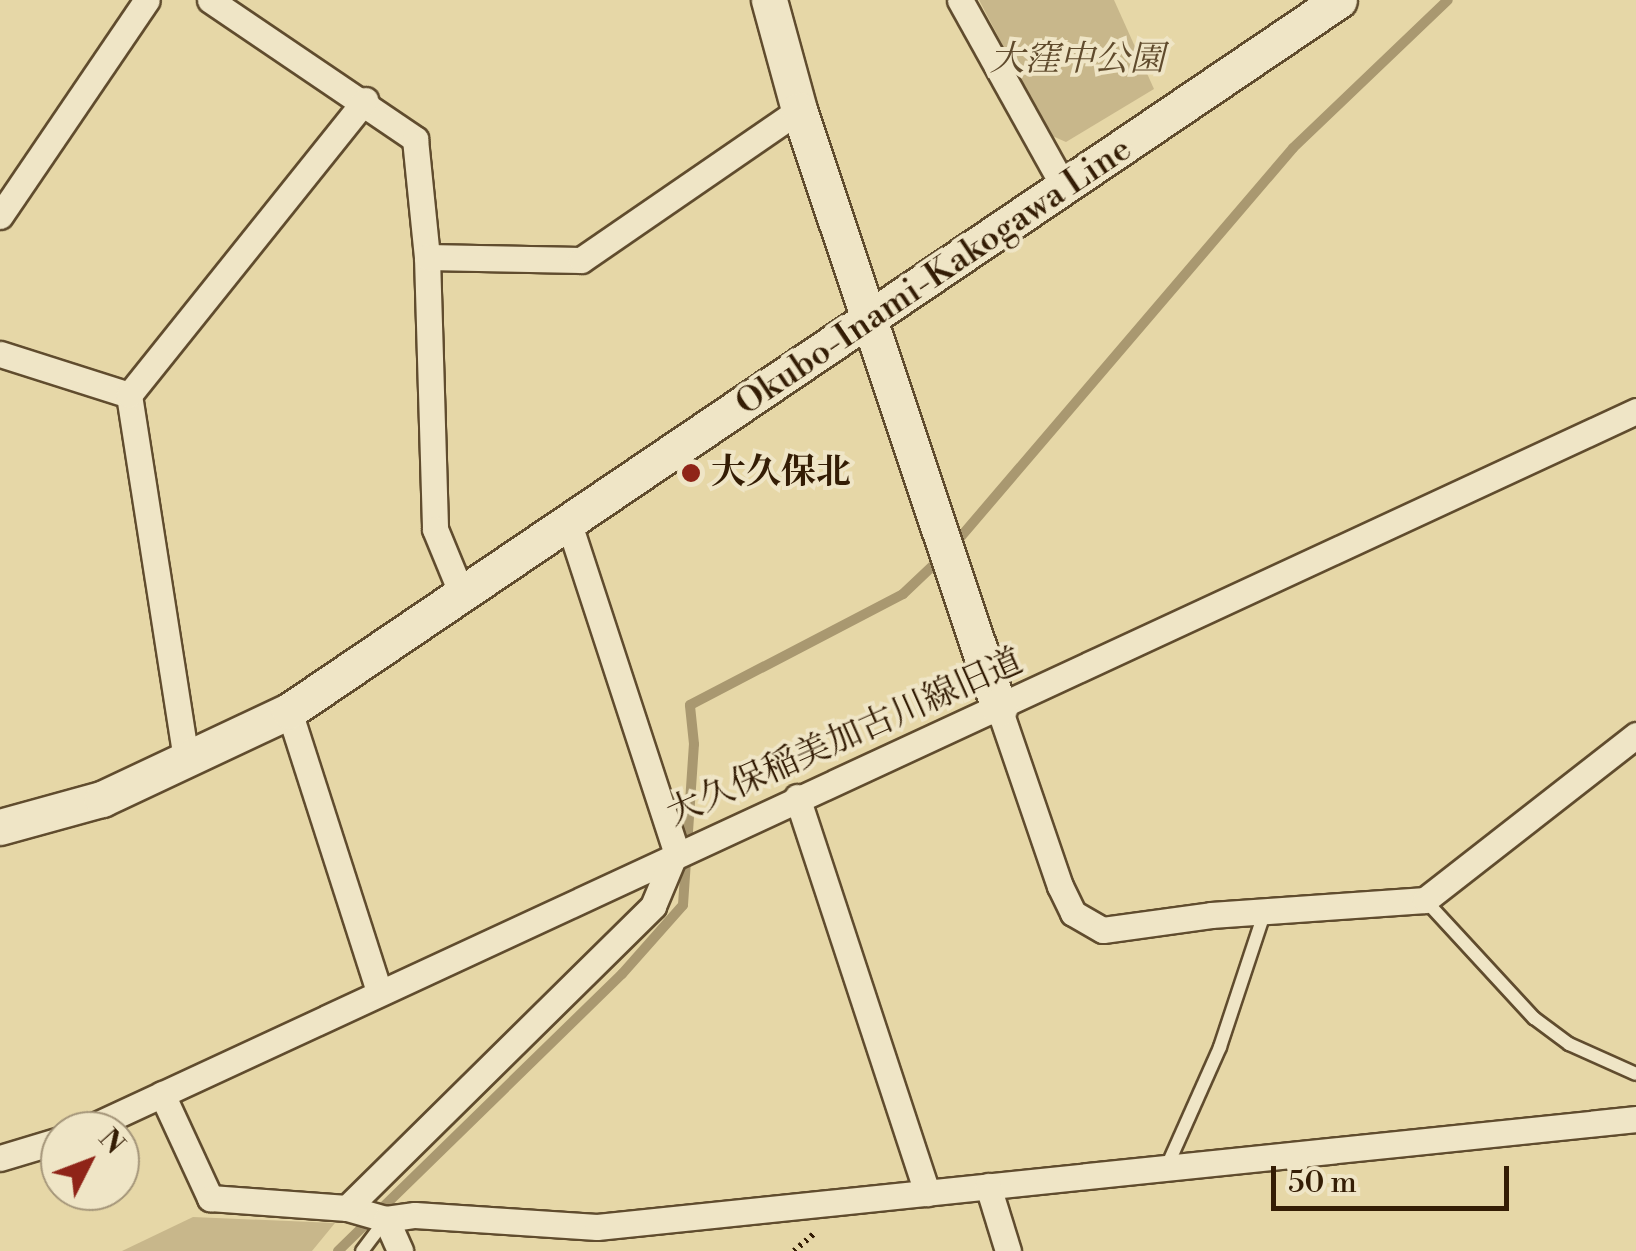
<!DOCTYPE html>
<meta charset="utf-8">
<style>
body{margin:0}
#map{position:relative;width:1636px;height:1251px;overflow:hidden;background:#e6d7a7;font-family:"Libre Bodoni","Noto Serif JP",serif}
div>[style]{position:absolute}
.green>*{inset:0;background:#c8b78b}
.stream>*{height:10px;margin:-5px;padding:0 5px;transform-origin:5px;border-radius:5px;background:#a99870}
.path>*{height:6px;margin-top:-3px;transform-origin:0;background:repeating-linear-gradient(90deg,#341d05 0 2.5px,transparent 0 7.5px)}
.roads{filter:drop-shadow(2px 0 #604c2e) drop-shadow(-2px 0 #604c2e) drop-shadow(0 2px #604c2e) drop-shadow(0 -2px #604c2e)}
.lane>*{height:12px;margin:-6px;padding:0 6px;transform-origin:6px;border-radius:6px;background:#efe5c6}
.street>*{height:25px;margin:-12.5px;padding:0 12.5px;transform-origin:12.5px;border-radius:12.5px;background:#efe5c6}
.secondary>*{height:35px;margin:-17.5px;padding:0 17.5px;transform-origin:17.5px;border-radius:17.5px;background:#efe5c6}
.dots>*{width:28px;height:28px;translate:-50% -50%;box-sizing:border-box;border:5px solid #efe5c6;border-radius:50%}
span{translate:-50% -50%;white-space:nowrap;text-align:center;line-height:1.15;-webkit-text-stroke:8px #efe5c6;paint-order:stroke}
.park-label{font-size:35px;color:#604b2d;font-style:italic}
.street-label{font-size:35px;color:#341d05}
.poi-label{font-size:35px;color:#341d05;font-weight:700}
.left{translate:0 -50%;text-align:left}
.north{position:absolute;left:40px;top:1111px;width:100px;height:100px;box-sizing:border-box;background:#efe5c6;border:2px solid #a49579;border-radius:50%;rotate:48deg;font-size:28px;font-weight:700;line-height:40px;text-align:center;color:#341d05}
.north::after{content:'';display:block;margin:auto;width:35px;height:45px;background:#8f2418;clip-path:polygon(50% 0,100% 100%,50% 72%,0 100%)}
.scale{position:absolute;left:1271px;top:1166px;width:238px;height:45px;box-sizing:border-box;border:5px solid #341d05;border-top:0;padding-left:12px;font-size:30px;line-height:35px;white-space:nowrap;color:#341d05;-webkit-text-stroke:8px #efe5c6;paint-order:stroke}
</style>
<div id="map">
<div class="green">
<i style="clip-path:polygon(979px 0,1114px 0,1154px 89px,1066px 142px,1050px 135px)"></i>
<i style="clip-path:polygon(193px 1217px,335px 1223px,312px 1251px,122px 1251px)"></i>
</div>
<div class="stream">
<i style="left:952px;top:547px;width:525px;rotate:-49.48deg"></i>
<i style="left:1293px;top:148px;width:214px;rotate:-43.7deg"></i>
<i style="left:338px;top:1251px;width:397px;rotate:-44.3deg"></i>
<i style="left:622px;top:974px;width:92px;rotate:-48.5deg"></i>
<i style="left:683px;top:905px;width:161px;rotate:-86.1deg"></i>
<i style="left:694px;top:744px;width:39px;rotate:-96deg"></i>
<i style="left:690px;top:705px;width:240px;rotate:-27.5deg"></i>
<i style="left:903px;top:594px;width:51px;rotate:-43.4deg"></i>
</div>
<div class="path">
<i style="left:794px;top:1251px;width:29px;rotate:-41deg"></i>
</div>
<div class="roads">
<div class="lane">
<i style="left:1425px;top:900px;width:161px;rotate:47.3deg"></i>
<i style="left:1534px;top:1018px;width:44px;rotate:36.6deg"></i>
<i style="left:1569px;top:1044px;width:73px;rotate:24.1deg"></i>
<i style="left:1168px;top:1164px;width:128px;rotate:-66deg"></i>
<i style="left:1220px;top:1047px;width:143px;rotate:-71.7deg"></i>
<i style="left:362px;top:1251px;width:38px;rotate:-53deg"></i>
</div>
<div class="street">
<i style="left:210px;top:0;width:248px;rotate:34.1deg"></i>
<i style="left:415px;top:139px;width:119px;rotate:84.2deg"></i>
<i style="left:427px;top:257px;width:272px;rotate:88.3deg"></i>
<i style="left:435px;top:529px;width:74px;rotate:67.6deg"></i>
<i style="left:960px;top:0;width:214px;rotate:60.9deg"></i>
<i style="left:0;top:216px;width:261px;rotate:-55.8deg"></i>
<i style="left:427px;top:257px;width:154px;rotate:1.1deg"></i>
<i style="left:581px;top:260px;width:265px;rotate:-34.5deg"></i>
<i style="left:0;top:354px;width:135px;rotate:17.6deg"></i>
<i style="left:129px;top:395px;width:367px;rotate:81.1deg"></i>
<i style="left:129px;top:395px;width:378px;rotate:-51.3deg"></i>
<i style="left:999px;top:708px;width:188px;rotate:71.1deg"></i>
<i style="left:1060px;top:886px;width:30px;rotate:64deg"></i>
<i style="left:1073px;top:913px;width:34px;rotate:30deg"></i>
<i style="left:1103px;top:930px;width:109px;rotate:-7.9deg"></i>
<i style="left:1211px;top:915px;width:215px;rotate:-4deg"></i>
<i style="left:1425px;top:900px;width:268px;rotate:-38deg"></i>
<i style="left:289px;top:711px;width:295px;rotate:72.2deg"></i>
<i style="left:797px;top:797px;width:417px;rotate:71.8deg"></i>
<i style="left:162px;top:1094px;width:115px;rotate:65.2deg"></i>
<i style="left:210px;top:1198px;width:137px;rotate:4.2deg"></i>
<i style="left:347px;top:1208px;width:41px;rotate:15.8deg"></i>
<i style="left:386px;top:1219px;width:29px;rotate:-8deg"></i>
<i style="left:415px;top:1215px;width:182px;rotate:3.8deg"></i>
<i style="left:597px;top:1227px;width:1045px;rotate:-5.93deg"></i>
<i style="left:83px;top:1131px;width:1712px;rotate:-24.87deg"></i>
<i style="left:0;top:1158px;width:63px;rotate:-16.7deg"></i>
<i style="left:988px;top:1186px;width:68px;rotate:72.9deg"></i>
<i style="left:347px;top:1208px;width:430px;rotate:-44.6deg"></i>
<i style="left:653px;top:906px;width:60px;rotate:-67.3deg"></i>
<i style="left:676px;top:851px;width:344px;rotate:-108.1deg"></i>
<i style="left:386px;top:1219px;width:35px;rotate:66deg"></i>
</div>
<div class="secondary">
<i style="left:769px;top:0;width:114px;rotate:74.7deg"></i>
<i style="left:799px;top:110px;width:631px;rotate:71.51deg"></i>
<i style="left:0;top:827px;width:106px;rotate:-15.4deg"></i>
<i style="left:102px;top:799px;width:207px;rotate:-25.2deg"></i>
<i style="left:289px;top:711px;width:1268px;rotate:-34.1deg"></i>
</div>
</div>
<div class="dots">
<i style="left:691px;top:473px;background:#8f2418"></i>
</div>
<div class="park-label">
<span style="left:1077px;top:60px">大窪中公園</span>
</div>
<div class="street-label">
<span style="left:934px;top:277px;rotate:-34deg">Okubo-Inami-Kakogawa Line</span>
<span style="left:845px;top:738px;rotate:-24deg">大久保稲美加古川線旧道</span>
</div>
<div class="poi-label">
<span class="left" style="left:711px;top:473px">大久保北</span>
</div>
<div class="north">N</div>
<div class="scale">50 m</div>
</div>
